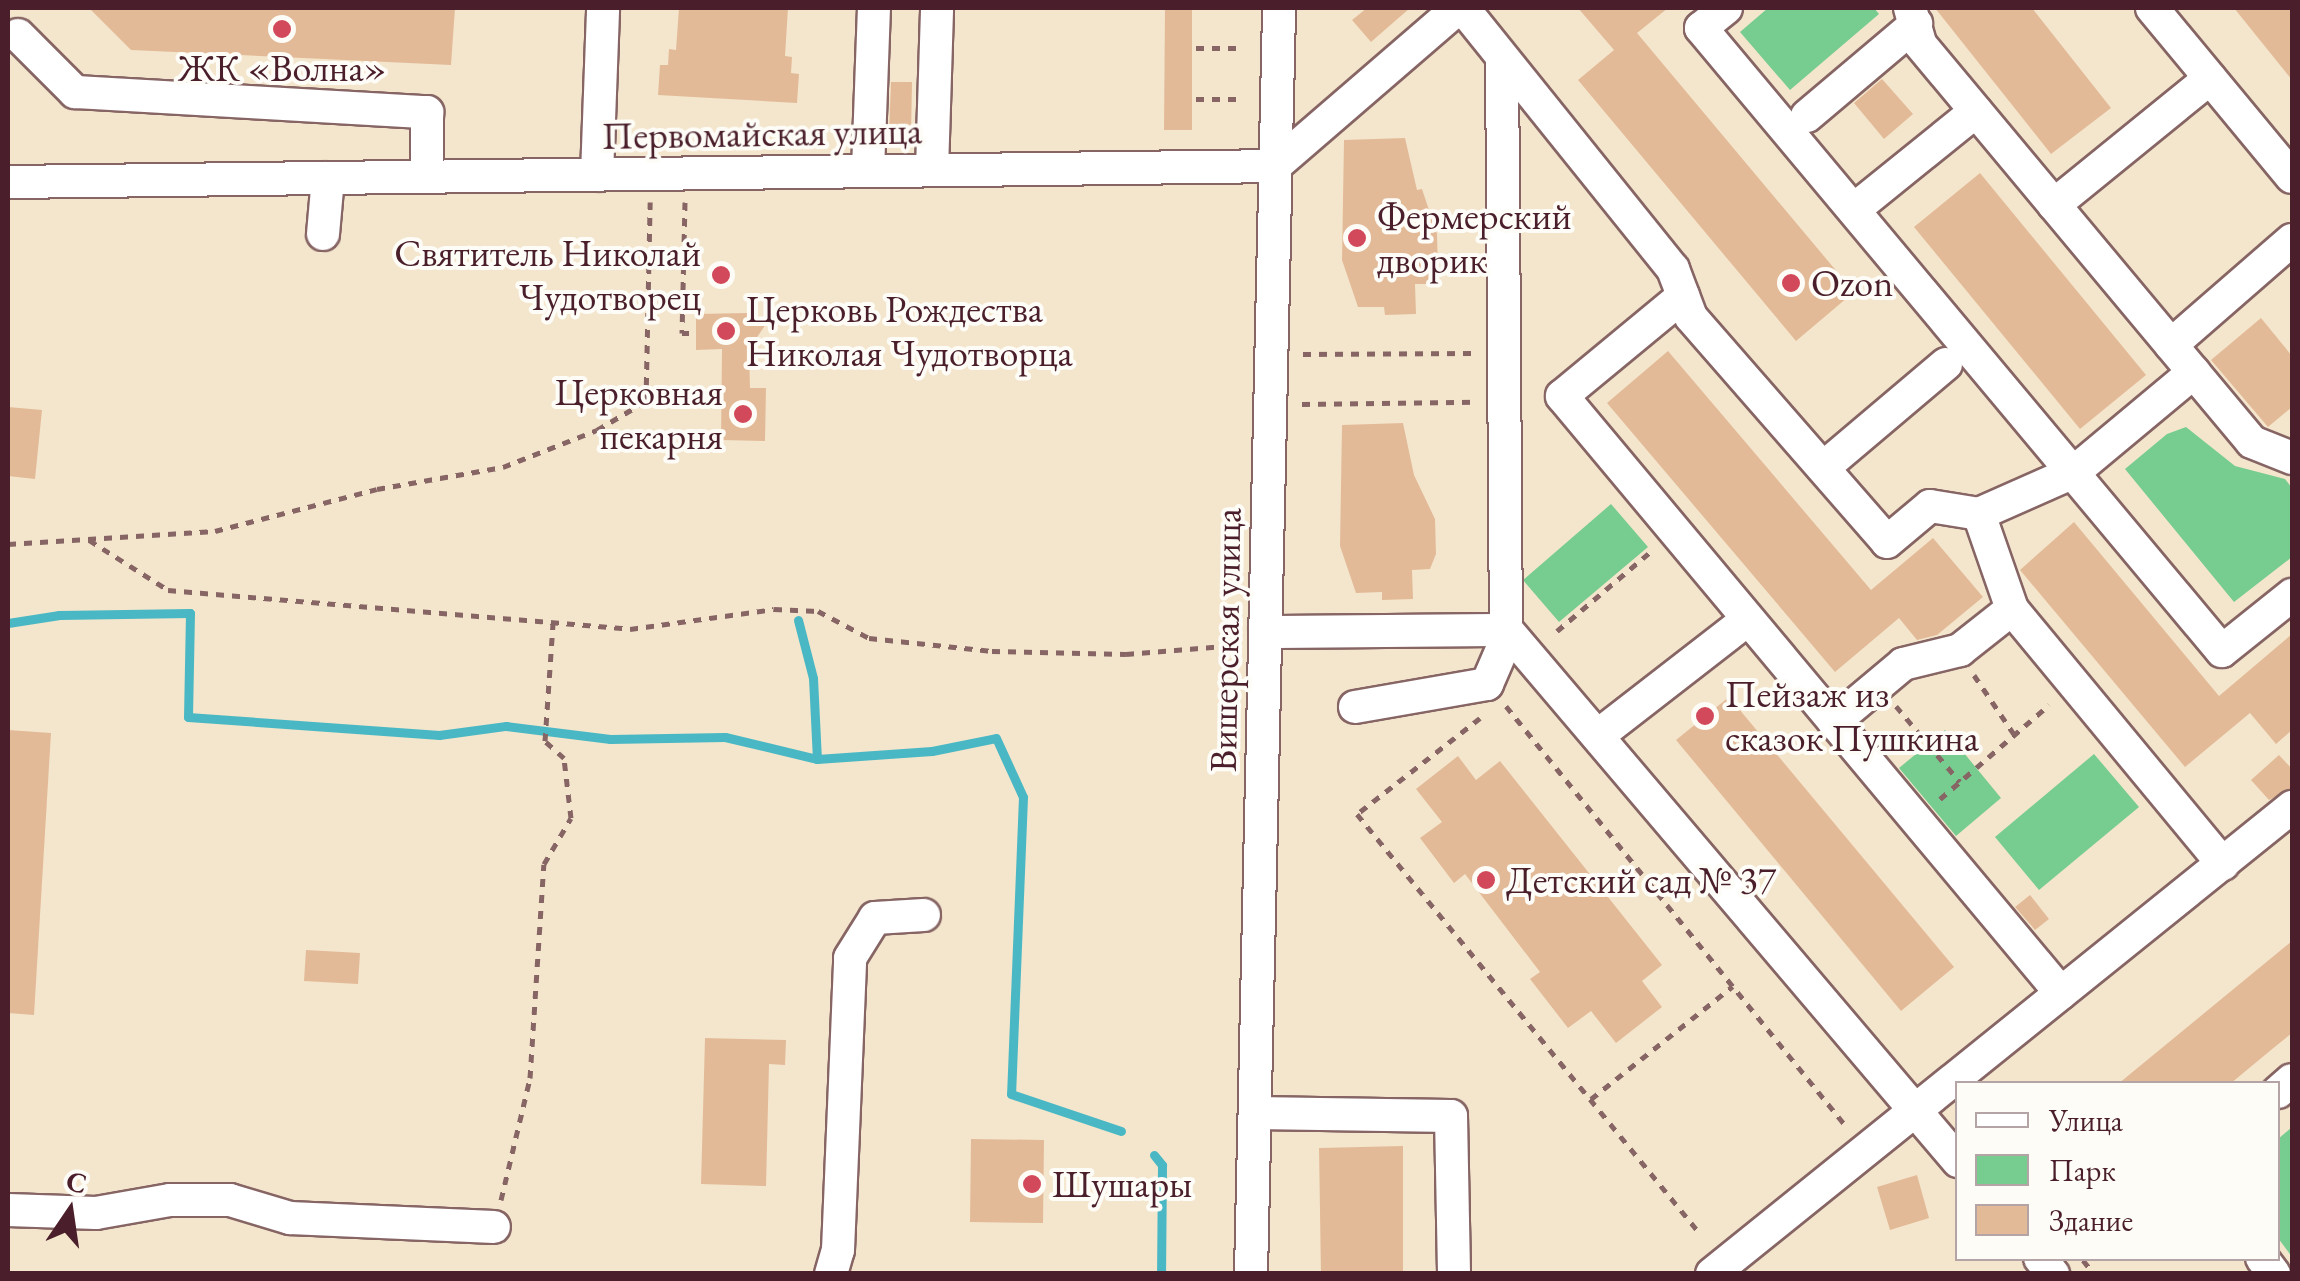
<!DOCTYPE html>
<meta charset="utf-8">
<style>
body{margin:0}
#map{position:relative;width:2300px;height:1281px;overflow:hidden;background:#f4e6cd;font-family:"EB Garamond",serif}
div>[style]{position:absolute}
.green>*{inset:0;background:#77cc8f}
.stream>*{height:9px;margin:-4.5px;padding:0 4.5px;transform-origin:4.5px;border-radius:4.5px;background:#4ab8c4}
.building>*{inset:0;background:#e3ba97}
.path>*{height:5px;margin-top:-2.5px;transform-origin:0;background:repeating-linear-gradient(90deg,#866564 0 8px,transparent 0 16px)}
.roads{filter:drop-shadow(2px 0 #866564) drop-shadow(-2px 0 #866564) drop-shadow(0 2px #866564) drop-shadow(0 -2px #866564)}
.minor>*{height:32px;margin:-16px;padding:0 16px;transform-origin:16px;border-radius:16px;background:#fff}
.dots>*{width:28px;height:28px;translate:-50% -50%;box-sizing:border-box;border:5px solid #fdfcf7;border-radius:50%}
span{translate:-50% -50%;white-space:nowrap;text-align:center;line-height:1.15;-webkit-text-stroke:8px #fdfcf7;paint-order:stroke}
.poi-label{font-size:38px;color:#4a1f2b}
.left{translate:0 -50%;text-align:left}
.right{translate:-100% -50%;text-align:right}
.street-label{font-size:38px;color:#4a1f2b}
.frame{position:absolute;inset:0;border:10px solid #4a1f2b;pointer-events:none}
.legend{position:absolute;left:1955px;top:1081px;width:325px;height:180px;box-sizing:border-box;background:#fdfcf7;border:2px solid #b5a4a5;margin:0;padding:12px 18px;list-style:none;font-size:30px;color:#4a1f2b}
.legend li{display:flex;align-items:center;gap:20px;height:50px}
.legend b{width:50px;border:2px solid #b5a4a5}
.north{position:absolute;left:20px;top:1161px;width:100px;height:100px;-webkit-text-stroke:8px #fdfcf7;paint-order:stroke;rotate:13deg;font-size:28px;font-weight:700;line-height:40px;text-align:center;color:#4a1f2b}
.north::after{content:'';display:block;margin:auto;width:35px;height:45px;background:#4a1f2b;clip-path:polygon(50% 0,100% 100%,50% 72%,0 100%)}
</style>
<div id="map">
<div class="green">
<i style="clip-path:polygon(1768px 8px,1874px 8px,1879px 14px,1790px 90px,1740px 32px)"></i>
<i style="clip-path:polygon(2186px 427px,2235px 466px,2285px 479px,2292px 488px,2292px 557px,2234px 602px,2125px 469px,2167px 434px)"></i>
<i style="clip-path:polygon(1611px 504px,1648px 547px,1559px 622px,1523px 580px)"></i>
<i style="clip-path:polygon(1945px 730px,2001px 798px,1956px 836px,1899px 768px)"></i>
<i style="clip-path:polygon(2094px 754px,2139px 807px,2039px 890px,1995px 837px)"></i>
<i style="clip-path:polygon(2292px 1127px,2292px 1257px,2278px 1238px,2278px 1139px)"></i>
</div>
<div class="stream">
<i style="left:798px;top:620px;width:60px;rotate:75.5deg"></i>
<i style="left:813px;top:678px;width:81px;rotate:87.2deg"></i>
<i style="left:8px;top:623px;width:52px;rotate:-8.9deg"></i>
<i style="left:59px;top:615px;width:131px;rotate:-0.9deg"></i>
<i style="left:190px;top:613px;width:104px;rotate:91.1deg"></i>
<i style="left:188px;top:717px;width:252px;rotate:4.1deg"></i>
<i style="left:439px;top:735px;width:68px;rotate:-7.7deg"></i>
<i style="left:506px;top:726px;width:105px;rotate:7.1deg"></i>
<i style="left:610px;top:739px;width:115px;rotate:-1deg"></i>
<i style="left:725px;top:737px;width:95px;rotate:13.4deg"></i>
<i style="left:817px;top:759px;width:115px;rotate:-4deg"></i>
<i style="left:932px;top:751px;width:65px;rotate:-11.5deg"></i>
<i style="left:996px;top:738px;width:65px;rotate:65.4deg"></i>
<i style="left:1023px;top:797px;width:297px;rotate:92.3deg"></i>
<i style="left:1011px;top:1094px;width:116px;rotate:18.6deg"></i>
<i style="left:1154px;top:1155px;width:13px;rotate:51deg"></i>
<i style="left:1162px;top:1165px;width:109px;rotate:90.5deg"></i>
</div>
<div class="building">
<i style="clip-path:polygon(89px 8px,455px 8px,451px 65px,131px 50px)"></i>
<i style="clip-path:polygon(679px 8px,788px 8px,785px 56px,792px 57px,791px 73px,799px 74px,797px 103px,658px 95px,660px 65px,668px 65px,669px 49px,676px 50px)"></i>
<i style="clip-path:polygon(1165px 8px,1192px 8px,1192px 130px,1164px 130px)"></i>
<i style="clip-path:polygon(1367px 8px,1410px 8px,1371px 42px,1352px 20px)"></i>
<i style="clip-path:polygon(1578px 8px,1668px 8px,1637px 33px,1854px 292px,1796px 341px,1578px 80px,1614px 50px)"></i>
<i style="clip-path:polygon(1935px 8px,2032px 8px,2111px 108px,2051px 154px)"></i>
<i style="clip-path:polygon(2234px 8px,2292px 8px,2292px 80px)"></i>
<i style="clip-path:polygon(1882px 79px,1913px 114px,1884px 139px,1854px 103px)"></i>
<i style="clip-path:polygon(891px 82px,912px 82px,911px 134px,889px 134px)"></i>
<i style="clip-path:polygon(1405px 138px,1417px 190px,1422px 189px,1437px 234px,1438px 269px,1433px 284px,1415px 284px,1416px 314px,1385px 315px,1384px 307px,1358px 307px,1342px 260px,1344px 140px)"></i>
<i style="clip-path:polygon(1980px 173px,2146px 375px,2080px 429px,1914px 227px)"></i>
<i style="clip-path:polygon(748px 313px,766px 324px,749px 349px,750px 388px,766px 388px,765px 441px,721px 440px,722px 349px,696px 350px,696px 314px)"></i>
<i style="clip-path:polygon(2261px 318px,2292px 356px,2292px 407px,2268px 427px,2211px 360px)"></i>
<i style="clip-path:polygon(1668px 351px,1871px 590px,1933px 538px,1983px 597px,1937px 635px,1917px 640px,1899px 618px,1835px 672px,1607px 403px)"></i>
<i style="clip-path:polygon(8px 407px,42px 410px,35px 479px,8px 476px)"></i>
<i style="clip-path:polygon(1403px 423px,1414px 475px,1435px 519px,1436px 554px,1430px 569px,1412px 570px,1413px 599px,1382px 600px,1382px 592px,1356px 593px,1340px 546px,1342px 425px)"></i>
<i style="clip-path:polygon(2074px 522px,2219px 696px,2292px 634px,2292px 730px,2276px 744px,2250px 713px,2185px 767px,2020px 570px)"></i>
<i style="clip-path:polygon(1729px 697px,1954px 967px,1901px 1011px,1676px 740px)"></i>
<i style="clip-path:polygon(8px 730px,51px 733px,34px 1015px,8px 1013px)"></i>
<i style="clip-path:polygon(2279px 755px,2292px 769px,2292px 788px,2269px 800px,2251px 780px)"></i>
<i style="clip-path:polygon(1458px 756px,1476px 780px,1500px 761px,1662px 965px,1642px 981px,1662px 1007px,1616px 1043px,1591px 1011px,1568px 1028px,1530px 979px,1540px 972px,1465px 874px,1454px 883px,1420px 838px,1442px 822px,1416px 789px)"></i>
<i style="clip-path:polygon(2030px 895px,2049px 919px,2035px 930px,2015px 907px)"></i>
<i style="clip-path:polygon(2292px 941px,2292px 1033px,2271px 1050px,2230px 1084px,2118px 1084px)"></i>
<i style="clip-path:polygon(306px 950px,360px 953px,358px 984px,304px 981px)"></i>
<i style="clip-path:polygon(705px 1038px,786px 1040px,785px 1065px,769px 1064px,766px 1186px,701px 1184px)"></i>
<i style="clip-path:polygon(971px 1139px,1044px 1140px,1043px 1223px,970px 1222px)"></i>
<i style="clip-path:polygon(1403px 1146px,1403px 1274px,1321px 1274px,1319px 1148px)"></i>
<i style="clip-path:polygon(1917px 1175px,1929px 1218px,1890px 1230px,1877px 1187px)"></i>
</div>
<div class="path">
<i style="left:1196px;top:48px;width:41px"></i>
<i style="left:1196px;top:99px;width:41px"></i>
<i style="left:685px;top:202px;width:131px;rotate:91.3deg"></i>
<i style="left:682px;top:333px;width:7px"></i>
<i style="left:1303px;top:354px;width:169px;rotate:-0.3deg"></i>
<i style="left:1302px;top:404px;width:174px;rotate:-0.7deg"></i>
<i style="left:89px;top:540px;width:93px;rotate:32.3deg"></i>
<i style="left:168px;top:590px;width:464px;rotate:4.8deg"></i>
<i style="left:630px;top:629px;width:145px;rotate:-7.9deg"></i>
<i style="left:774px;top:609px;width:44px;rotate:2.6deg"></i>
<i style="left:818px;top:611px;width:58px;rotate:27.9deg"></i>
<i style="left:869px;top:638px;width:124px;rotate:6deg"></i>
<i style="left:992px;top:651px;width:134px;rotate:1.3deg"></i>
<i style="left:1126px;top:654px;width:111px;rotate:-4.6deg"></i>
<i style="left:8px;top:544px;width:207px;rotate:-3.6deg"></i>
<i style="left:215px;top:531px;width:167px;rotate:-14.5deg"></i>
<i style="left:377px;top:489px;width:128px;rotate:-9.9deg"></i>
<i style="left:503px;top:467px;width:101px;rotate:-21.5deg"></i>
<i style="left:597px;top:430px;width:57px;rotate:-30.6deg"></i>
<i style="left:646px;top:401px;width:199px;rotate:-88.8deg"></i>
<i style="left:1557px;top:631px;width:122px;rotate:-40.3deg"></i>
<i style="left:1974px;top:675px;width:71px;rotate:55.9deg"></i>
<i style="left:1506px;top:706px;width:539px;rotate:51.02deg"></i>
<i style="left:1896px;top:706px;width:99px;rotate:49.9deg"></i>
<i style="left:1480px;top:718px;width:156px;rotate:142deg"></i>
<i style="left:1357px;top:814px;width:537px;rotate:50.74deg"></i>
<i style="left:1940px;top:799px;width:144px;rotate:-40.8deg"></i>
<i style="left:1591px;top:1099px;width:181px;rotate:-38.5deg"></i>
<i style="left:501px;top:1200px;width:125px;rotate:-76.6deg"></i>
<i style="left:530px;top:1078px;width:214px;rotate:-86.3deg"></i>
<i style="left:544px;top:864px;width:53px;rotate:-59.6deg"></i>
<i style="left:571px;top:818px;width:60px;rotate:-96.7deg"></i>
<i style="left:564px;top:758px;width:25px;rotate:-138deg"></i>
<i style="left:545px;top:741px;width:118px;rotate:-86.1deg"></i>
<i style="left:2083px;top:1260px;width:18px;rotate:52deg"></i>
</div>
<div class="roads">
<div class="minor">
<i style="left:1463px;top:8px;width:335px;rotate:51.2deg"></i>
<i style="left:1673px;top:269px;width:51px;rotate:69.4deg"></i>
<i style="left:1691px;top:317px;width:298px;rotate:48.9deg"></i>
<i style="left:1887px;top:542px;width:56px;rotate:-39.9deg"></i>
<i style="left:1930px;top:506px;width:50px;rotate:9.3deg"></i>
<i style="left:1979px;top:514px;width:104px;rotate:-23.9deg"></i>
<i style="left:2074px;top:472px;width:156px;rotate:-39.8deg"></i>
<i style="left:1726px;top:8px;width:32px;rotate:141deg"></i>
<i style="left:1701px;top:28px;width:812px;rotate:50.1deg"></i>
<i style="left:2222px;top:651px;width:90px;rotate:-38.7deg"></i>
<i style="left:1910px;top:8px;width:37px;rotate:74deg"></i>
<i style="left:1920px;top:44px;width:518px;rotate:50.17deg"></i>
<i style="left:2252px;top:442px;width:43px;rotate:21.8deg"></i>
<i style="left:2152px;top:8px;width:219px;rotate:50.4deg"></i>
<i style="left:18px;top:35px;width:81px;rotate:45deg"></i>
<i style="left:75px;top:92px;width:353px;rotate:3.3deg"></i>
<i style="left:427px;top:112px;width:65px;rotate:90deg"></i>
<i style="left:1807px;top:116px;width:143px;rotate:-40.2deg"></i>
<i style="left:932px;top:170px;width:162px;rotate:-88.2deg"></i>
<i style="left:868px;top:171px;width:163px;rotate:-87.9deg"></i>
<i style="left:597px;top:175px;width:167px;rotate:-87.9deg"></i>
<i style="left:8px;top:182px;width:1267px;rotate:-0.72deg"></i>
<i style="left:1275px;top:166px;width:242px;rotate:-40.8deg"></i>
<i style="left:2054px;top:205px;width:201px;rotate:-39.1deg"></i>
<i style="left:1856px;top:208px;width:154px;rotate:-38.9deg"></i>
<i style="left:323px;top:234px;width:56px;rotate:-84.9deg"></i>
<i style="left:1683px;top:296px;width:157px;rotate:140.4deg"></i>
<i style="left:1562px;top:396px;width:778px;rotate:50.11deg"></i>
<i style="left:2171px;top:345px;width:160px;rotate:-41deg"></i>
<i style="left:1823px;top:468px;width:161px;rotate:-40.2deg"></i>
<i style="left:1979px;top:514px;width:101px;rotate:70.8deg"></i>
<i style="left:2012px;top:609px;width:331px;rotate:50.4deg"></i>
<i style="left:1265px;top:632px;width:242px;rotate:-0.5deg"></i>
<i style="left:1507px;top:630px;width:697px;rotate:49.66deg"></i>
<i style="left:1355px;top:707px;width:134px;rotate:-9.9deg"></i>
<i style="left:1487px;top:684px;width:48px;rotate:-66.6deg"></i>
<i style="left:1506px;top:640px;width:581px;rotate:-90.39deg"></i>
<i style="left:1834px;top:722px;width:90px;rotate:-40deg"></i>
<i style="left:1903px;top:664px;width:59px;rotate:-13.8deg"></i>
<i style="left:1960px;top:650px;width:66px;rotate:-38.3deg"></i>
<i style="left:1600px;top:734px;width:187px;rotate:-37.8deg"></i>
<i style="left:2278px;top:1092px;width:18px;rotate:-41deg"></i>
<i style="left:1255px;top:1113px;width:196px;rotate:0.9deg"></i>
<i style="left:1451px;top:1116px;width:158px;rotate:88.9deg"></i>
<i style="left:8px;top:1210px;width:88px;rotate:2deg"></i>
<i style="left:96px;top:1213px;width:75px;rotate:-10deg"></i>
<i style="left:170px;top:1200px;width:60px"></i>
<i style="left:230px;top:1200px;width:63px;rotate:16.7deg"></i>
<i style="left:290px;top:1218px;width:204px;rotate:2.5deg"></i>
<i style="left:2040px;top:1258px;width:21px;rotate:51deg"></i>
<i style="left:2262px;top:1258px;width:20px;rotate:53deg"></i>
<i style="left:831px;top:1274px;width:25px;rotate:-74deg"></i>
<i style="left:838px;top:1250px;width:292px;rotate:-87.6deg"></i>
<i style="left:850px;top:958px;width:47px;rotate:-58deg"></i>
<i style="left:875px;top:918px;width:49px;rotate:-3.5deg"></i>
<i style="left:1251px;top:1274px;width:1266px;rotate:-88.73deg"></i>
<i style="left:1712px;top:1274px;width:745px;rotate:-38.84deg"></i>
</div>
</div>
<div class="dots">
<i style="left:282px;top:29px;background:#d1495b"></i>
<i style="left:1357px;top:238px;background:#d1495b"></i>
<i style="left:721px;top:275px;background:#d1495b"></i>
<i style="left:1791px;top:283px;background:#d1495b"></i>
<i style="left:726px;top:331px;background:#d1495b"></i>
<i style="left:743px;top:414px;background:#d1495b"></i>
<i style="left:1705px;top:716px;background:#d1495b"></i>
<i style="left:1486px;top:880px;background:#d1495b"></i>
<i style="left:1032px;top:1184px;background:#d1495b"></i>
</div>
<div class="poi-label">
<span style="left:282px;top:68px">ЖК «Волна»</span>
<span class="left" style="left:1377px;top:238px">Фермерский<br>дворик</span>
<span class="right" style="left:701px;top:275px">Святитель Николай<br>Чудотворец</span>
<span class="left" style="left:1811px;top:283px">Ozon</span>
<span class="left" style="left:746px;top:331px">Церковь Рождества<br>Николая Чудотворца</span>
<span class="right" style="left:723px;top:414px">Церковная<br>пекарня</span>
<span class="left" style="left:1725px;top:716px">Пейзаж из<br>сказок Пушкина</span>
<span class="left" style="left:1506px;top:880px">Детский сад № 37</span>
<span class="left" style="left:1052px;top:1184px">Шушары</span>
</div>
<div class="street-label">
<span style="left:762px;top:133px;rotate:-1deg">Первомайская улица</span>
<span style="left:1225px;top:640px;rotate:-89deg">Вишерская улица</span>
</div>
<div class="frame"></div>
<ul class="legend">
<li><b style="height:12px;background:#fff"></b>Улица</li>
<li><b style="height:28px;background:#77cc8f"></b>Парк</li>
<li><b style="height:28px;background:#e3ba97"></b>Здание</li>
</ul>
<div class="north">С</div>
</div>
